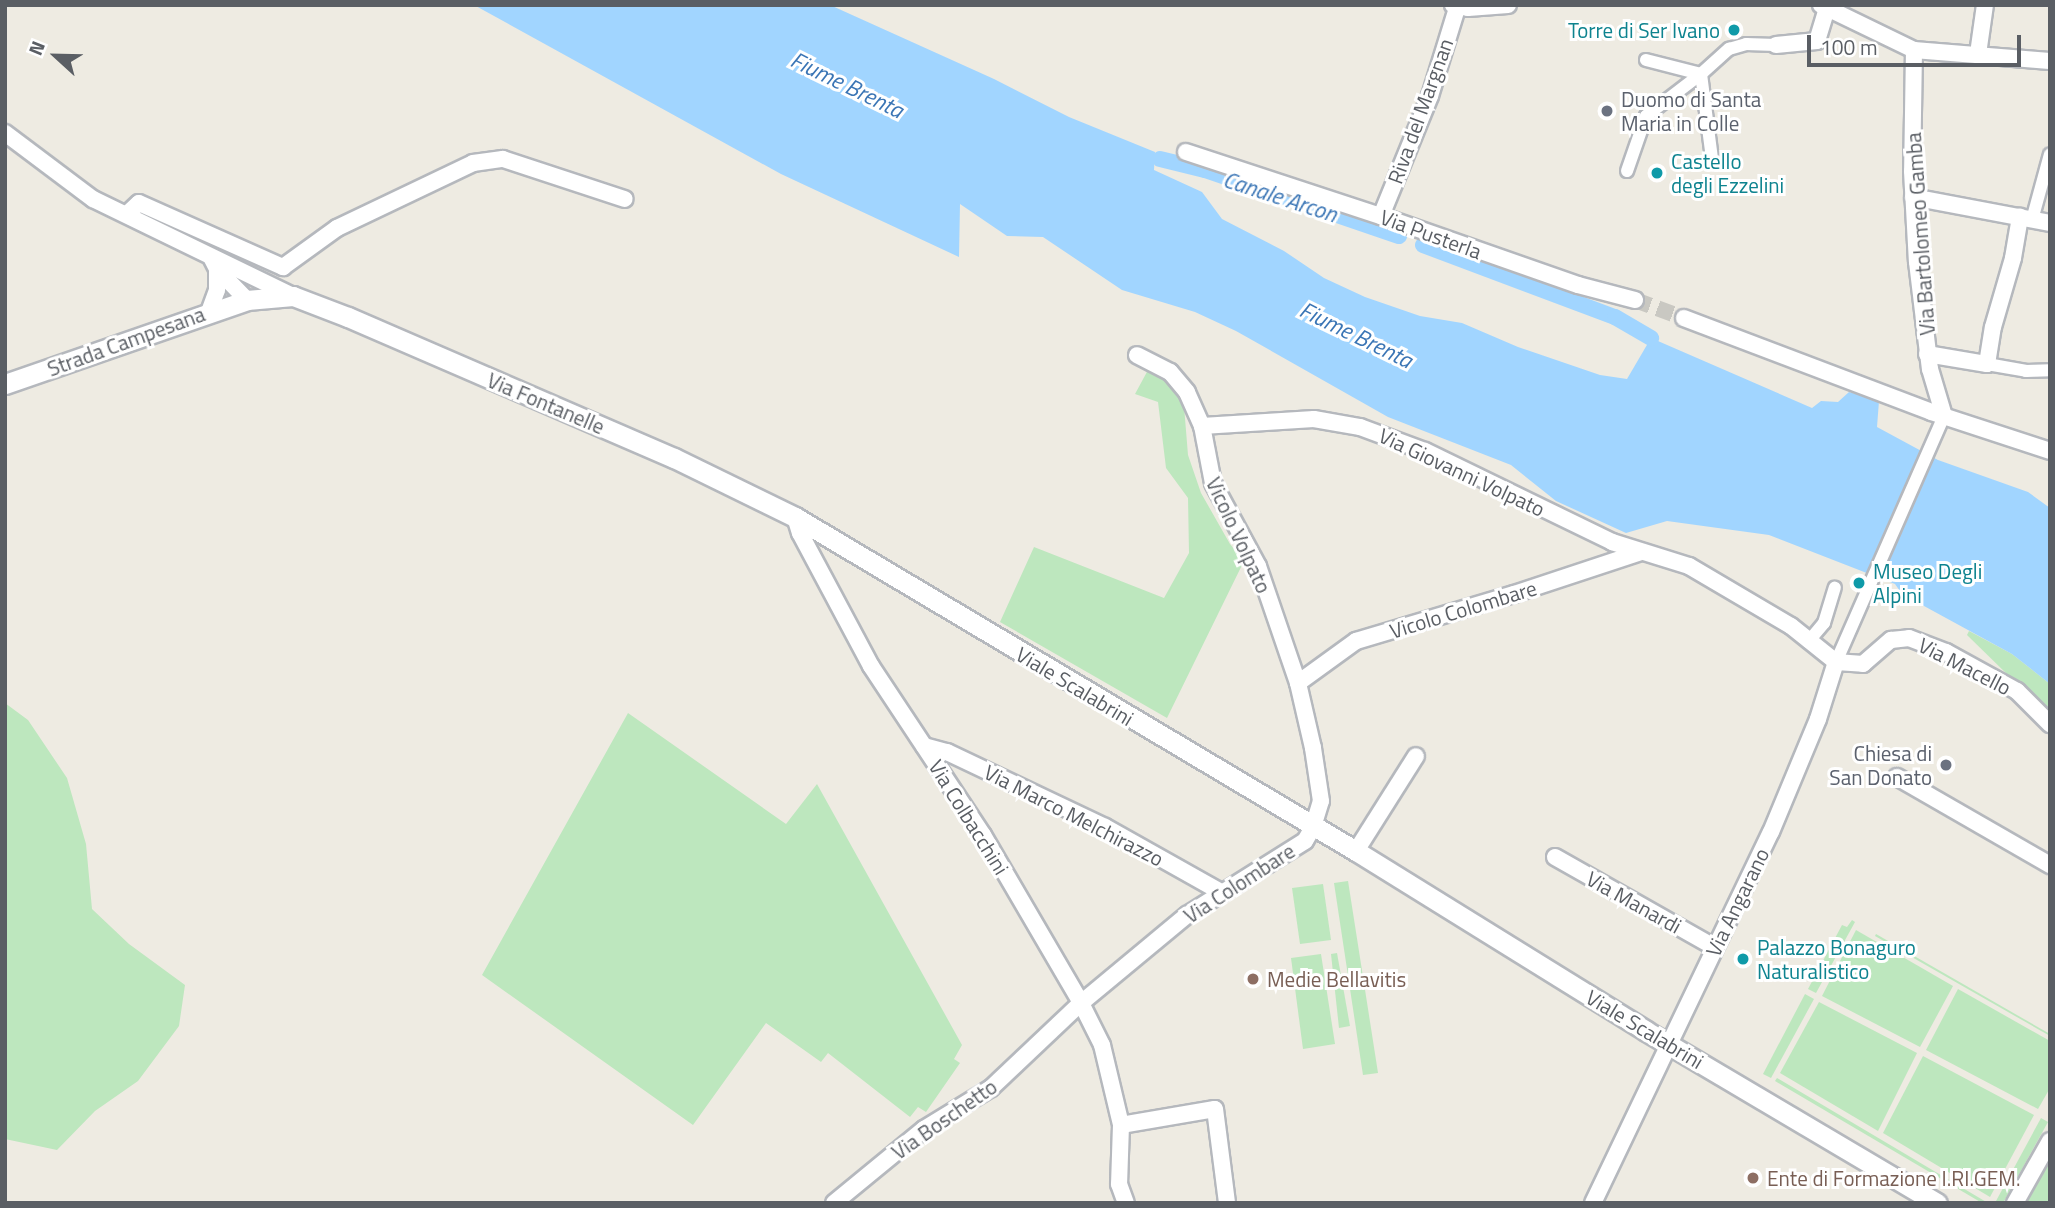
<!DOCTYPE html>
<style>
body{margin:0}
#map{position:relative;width:2055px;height:1208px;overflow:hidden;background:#eeebe2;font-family:"Titillium Web",sans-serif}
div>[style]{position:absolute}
.green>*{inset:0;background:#bde7be}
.water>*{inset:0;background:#a1d5ff}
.canal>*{height:16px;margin:-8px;padding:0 8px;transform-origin:8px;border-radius:8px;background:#a1d5ff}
.minor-tunnel>*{height:16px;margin-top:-8px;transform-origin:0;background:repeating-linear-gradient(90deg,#c9c8c2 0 16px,transparent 0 24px)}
.roads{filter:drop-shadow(2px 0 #b5b8bd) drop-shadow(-2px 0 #b5b8bd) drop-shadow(0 2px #b5b8bd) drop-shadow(0 -2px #b5b8bd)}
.pedestrian>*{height:12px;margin:-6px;padding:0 6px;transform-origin:6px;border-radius:6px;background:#fff}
.minor>*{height:16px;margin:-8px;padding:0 8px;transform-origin:8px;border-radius:8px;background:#fff}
.tertiary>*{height:19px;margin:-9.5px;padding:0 9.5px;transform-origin:9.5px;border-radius:9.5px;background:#fff}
.dots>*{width:19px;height:19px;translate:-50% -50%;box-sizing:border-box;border:4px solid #fff;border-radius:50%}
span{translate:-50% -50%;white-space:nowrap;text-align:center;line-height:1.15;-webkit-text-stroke:6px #fff;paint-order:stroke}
.culture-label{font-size:21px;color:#0d838f}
.right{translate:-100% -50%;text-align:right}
.left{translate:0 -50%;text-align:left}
.worship-label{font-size:21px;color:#5b616d}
.street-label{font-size:21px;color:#5a5e64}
.education-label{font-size:21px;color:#785e54}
.water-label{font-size:23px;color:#3a75b5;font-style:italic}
.frame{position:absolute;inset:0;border:7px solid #5a5e64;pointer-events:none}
.north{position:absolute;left:21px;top:21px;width:70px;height:70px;-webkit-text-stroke:5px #fff;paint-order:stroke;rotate:292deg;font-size:19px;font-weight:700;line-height:28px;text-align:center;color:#5a5e64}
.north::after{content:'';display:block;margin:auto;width:24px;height:32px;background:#5a5e64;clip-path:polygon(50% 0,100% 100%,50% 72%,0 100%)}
.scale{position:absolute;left:1807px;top:35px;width:214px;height:32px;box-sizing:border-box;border:4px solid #5a5e64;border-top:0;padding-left:9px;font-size:21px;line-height:24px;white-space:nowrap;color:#5a5e64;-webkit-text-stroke:5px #fff;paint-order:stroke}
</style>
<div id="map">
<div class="green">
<i style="clip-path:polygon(1148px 370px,1164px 379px,1184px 406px,1188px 455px,1201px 493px,1230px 544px,1244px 561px,1167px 718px,1000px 622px,1034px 547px,1164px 598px,1189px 553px,1188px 498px,1166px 468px,1158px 402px,1135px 394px)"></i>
<i style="clip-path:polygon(1969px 631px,2012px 654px,2050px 684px,2050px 716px,1967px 635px)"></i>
<i style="clip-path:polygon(5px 703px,28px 720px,67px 778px,86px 844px,92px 909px,129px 944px,185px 985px,179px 1026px,138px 1081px,95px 1111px,57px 1150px,5px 1139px)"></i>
<i style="clip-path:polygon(628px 713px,786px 824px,817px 784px,962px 1045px,954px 1059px,960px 1063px,926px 1112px,918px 1107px,910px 1117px,828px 1053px,821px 1062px,766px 1023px,693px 1125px,482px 975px)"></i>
<i style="clip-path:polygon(1348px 881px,1378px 1073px,1363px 1075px,1334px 883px)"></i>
<i style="clip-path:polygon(1323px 884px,1331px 940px,1300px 944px,1292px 888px)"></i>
<i style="clip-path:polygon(1852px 920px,1855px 922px,1816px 993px,1808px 989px,1842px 925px,1847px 927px)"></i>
<i style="clip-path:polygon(1856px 930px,1953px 986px,1920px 1047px,1822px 996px)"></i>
<i style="clip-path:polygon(1876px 934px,2050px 1034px,2050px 1036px,1875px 936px)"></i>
<i style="clip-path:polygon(1337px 953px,1350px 1026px,1339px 1028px,1331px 954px)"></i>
<i style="clip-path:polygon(1321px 954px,1335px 1044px,1303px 1049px,1291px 958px)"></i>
<i style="clip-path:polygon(1958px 989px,2050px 1041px,2050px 1088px,2038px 1109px,1926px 1050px)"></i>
<i style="clip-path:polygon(1805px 994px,1814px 999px,1771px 1078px,1763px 1074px)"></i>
<i style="clip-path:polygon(1819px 1002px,1917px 1053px,1878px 1131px,1780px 1073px)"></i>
<i style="clip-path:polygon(1923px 1056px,2034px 1115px,1990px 1197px,1883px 1133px)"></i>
<i style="clip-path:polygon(1777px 1078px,1988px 1203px,1982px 1203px,1775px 1081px)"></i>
<i style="clip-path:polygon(2041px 1118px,2048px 1122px,2003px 1203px,1999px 1203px,1996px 1201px)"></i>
<i style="clip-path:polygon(2050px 1150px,2050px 1203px,2021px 1203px)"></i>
</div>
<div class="water">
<i style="clip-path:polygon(474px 5px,830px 5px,994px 79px,1069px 117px,1155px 152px,1154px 170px,1202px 192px,1222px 219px,1284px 251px,1324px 278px,1365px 297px,1420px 316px,1462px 323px,1518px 347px,1600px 375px,1627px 379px,1651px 338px,1812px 408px,1821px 401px,1838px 402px,1849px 392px,1879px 401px,1877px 427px,1938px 460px,2028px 492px,2050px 508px,2050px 684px,2012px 654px,1902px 594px,1895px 584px,1769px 535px,1667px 521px,1626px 533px,1556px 501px,1511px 465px,1388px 417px,1236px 331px,1195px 312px,1122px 290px,1043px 237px,1007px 236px,960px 204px,959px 257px,781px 174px)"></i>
</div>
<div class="canal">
<i style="left:1160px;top:159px;width:46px;rotate:13.7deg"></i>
<i style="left:1205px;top:170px;width:205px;rotate:18.8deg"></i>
<i style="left:1423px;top:245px;width:205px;rotate:20.6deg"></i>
<i style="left:1615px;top:317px;width:42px;rotate:30.3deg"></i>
</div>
<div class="minor-tunnel">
<i style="left:1635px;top:300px;width:52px;rotate:20.2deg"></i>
</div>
<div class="roads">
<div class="pedestrian">
<i style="left:1646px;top:60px;width:57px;rotate:14.3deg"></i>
<i style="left:1701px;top:74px;width:38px;rotate:-42deg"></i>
<i style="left:1729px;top:49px;width:18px;rotate:-16deg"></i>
<i style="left:1746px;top:44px;width:30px;rotate:2deg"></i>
<i style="left:1701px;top:74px;width:86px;rotate:82.6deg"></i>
<i style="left:1627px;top:171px;width:58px;rotate:-70.9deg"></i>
<i style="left:1646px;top:116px;width:69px;rotate:-37.4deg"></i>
<i style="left:2032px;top:220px;width:68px;rotate:-74.7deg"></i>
<i style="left:1987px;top:364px;width:40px;rotate:10deg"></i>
<i style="left:2026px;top:371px;width:24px;rotate:-2deg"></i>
<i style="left:1808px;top:642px;width:25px;rotate:-50deg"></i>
<i style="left:1824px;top:623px;width:37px;rotate:-73deg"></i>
<i style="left:1836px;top:662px;width:269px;rotate:-66.3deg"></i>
</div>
<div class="minor">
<i style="left:1453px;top:5px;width:15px;rotate:11deg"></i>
<i style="left:1468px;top:8px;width:40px;rotate:-4.3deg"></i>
<i style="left:1821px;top:5px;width:103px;rotate:25.8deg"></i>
<i style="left:1914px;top:50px;width:136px;rotate:4.6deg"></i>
<i style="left:1776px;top:45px;width:41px;rotate:-5.6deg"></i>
<i style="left:1817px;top:41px;width:38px;rotate:-73deg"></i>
<i style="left:1914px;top:50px;width:121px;rotate:90.9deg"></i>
<i style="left:1912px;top:171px;width:91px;rotate:86.9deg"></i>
<i style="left:1917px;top:262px;width:108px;rotate:83.1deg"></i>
<i style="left:1930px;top:369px;width:49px;rotate:73.4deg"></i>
<i style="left:1978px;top:54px;width:49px;rotate:-81.9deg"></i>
<i style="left:5px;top:133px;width:110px;rotate:36.9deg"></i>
<i style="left:93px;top:199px;width:222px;rotate:25.9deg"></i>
<i style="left:1186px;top:152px;width:205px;rotate:18.2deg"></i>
<i style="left:1381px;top:216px;width:209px;rotate:19.3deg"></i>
<i style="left:1578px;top:285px;width:59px;rotate:14.7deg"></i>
<i style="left:1913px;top:197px;width:139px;rotate:10.7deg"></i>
<i style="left:127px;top:214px;width:16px;rotate:-43deg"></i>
<i style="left:139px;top:203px;width:158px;rotate:24deg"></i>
<i style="left:283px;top:267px;width:67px;rotate:-35.8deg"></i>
<i style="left:337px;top:228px;width:151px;rotate:-25.5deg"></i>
<i style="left:473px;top:163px;width:30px;rotate:-8deg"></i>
<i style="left:503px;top:159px;width:128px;rotate:18.2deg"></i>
<i style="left:1381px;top:216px;width:130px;rotate:-67.8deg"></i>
<i style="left:1430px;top:96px;width:95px;rotate:-72.9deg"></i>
<i style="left:212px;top:259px;width:11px;rotate:63deg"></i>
<i style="left:217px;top:269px;width:43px;rotate:45.9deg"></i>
<i style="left:209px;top:312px;width:23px;rotate:-70deg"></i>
<i style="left:217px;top:290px;width:21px;rotate:-90deg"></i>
<i style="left:1684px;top:318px;width:264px;rotate:20.8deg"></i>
<i style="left:1931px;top:412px;width:125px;rotate:18.1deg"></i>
<i style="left:1927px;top:354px;width:61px;rotate:9.5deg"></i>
<i style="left:1987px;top:364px;width:37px;rotate:-81deg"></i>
<i style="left:1993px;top:327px;width:72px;rotate:-73.8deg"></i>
<i style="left:2013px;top:258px;width:42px;rotate:-80.3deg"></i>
<i style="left:1202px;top:426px;width:112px;rotate:-3.6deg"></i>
<i style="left:1314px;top:419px;width:47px;rotate:9.9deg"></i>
<i style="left:1360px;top:427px;width:69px;rotate:20.3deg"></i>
<i style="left:1425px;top:451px;width:208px;rotate:25.9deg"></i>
<i style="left:1612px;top:542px;width:81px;rotate:17.3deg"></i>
<i style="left:1689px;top:566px;width:118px;rotate:30.5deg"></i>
<i style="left:1791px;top:626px;width:58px;rotate:38.7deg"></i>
<i style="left:1836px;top:662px;width:27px;rotate:4deg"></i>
<i style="left:1863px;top:664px;width:37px;rotate:-41deg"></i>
<i style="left:1891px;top:640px;width:18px;rotate:-6deg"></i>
<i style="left:1909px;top:638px;width:40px;rotate:21deg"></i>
<i style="left:1946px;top:652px;width:81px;rotate:28.8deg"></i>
<i style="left:2017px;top:691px;width:47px;rotate:45deg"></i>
<i style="left:795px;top:517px;width:17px;rotate:73deg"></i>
<i style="left:800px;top:533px;width:151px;rotate:61.9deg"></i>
<i style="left:871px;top:666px;width:203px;rotate:56.5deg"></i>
<i style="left:983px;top:835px;width:194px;rotate:59.7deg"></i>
<i style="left:1081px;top:1003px;width:47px;rotate:63.4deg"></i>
<i style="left:1102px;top:1045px;width:82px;rotate:76.6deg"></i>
<i style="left:1121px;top:1125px;width:59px;rotate:91.9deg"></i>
<i style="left:1119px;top:1184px;width:20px;rotate:70deg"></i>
<i style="left:1298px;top:683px;width:72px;rotate:-35.9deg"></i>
<i style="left:1356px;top:641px;width:165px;rotate:-16.6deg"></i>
<i style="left:1514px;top:594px;width:131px;rotate:-18.3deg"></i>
<i style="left:924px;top:746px;width:24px;rotate:15deg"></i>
<i style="left:947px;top:752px;width:175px;rotate:25.4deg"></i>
<i style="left:1105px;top:827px;width:133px;rotate:29.3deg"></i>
<i style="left:1897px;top:777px;width:177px;rotate:29.9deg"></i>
<i style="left:1356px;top:851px;width:112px;rotate:-57.7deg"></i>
<i style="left:1555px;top:857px;width:183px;rotate:29.5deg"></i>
<i style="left:1121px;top:1125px;width:95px;rotate:-9.7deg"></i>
<i style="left:1215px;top:1109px;width:95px;rotate:82.7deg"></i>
<i style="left:834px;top:1203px;width:117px;rotate:-39.4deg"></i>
<i style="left:924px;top:1129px;width:79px;rotate:-31.5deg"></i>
<i style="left:991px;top:1088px;width:124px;rotate:-43.4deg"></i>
<i style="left:1081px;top:1003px;width:138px;rotate:-39.7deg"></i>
<i style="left:1187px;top:915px;width:139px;rotate:-32.1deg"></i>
<i style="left:1305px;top:841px;width:16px;rotate:-60deg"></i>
<i style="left:1313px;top:827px;width:27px;rotate:-73deg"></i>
<i style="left:1321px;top:801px;width:54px;rotate:-98.6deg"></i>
<i style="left:1313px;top:748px;width:67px;rotate:-103deg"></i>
<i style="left:1298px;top:683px;width:124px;rotate:-108.9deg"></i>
<i style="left:1258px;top:566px;width:94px;rotate:-118.5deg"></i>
<i style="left:1213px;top:483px;width:58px;rotate:-100.9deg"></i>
<i style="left:1202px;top:426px;width:37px;rotate:-114deg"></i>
<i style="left:1187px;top:392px;width:26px;rotate:-130deg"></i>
<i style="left:1170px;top:372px;width:37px;rotate:-153deg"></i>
<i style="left:1593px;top:1203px;width:411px;rotate:-64.4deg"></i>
<i style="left:1771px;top:832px;width:122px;rotate:-67.4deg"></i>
<i style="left:1818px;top:719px;width:60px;rotate:-72.5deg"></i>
<i style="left:2015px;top:1203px;width:71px;rotate:-60.6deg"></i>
</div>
<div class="tertiary">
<i style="left:5px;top:384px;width:256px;rotate:-19.1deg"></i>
<i style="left:247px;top:300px;width:46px;rotate:-5deg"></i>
<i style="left:293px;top:296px;width:59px;rotate:20.9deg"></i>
<i style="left:348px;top:317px;width:355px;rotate:23.4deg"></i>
<i style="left:674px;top:458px;width:135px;rotate:26deg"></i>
<i style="left:795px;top:517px;width:653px;rotate:30.77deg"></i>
<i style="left:1356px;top:851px;width:341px;rotate:31.8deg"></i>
<i style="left:1646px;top:1031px;width:338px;rotate:30.6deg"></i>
</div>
</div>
<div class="dots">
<i style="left:1734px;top:30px;background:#0f9aa8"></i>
<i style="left:1607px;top:111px;background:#6b7280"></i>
<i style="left:1657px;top:173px;background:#0f9aa8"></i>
<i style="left:1859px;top:583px;background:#0f9aa8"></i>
<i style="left:1946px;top:765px;background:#6b7280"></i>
<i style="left:1743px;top:959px;background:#0f9aa8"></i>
<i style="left:1253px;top:979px;background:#8d6e63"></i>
<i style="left:1753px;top:1178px;background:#8d6e63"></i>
</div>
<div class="culture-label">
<span class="right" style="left:1720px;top:30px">Torre di Ser Ivano</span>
<span class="left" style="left:1671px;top:173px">Castello<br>degli Ezzelini</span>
<span class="left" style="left:1873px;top:583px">Museo Degli<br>Alpini</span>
<span class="left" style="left:1757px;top:959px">Palazzo Bonaguro<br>Naturalistico</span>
</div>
<div class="worship-label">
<span class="left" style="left:1621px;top:111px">Duomo di Santa<br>Maria in Colle</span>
<span class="right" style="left:1932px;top:765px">Chiesa di<br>San Donato</span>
</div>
<div class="street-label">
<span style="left:1420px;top:111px;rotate:-70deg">Riva del Margnan</span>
<span style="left:1431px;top:234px;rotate:20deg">Via Pusterla</span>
<span style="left:1920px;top:234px;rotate:-94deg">Via Bartolomeo Gamba</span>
<span style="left:126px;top:341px;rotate:-20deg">Strada Campesana</span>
<span style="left:546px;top:403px;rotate:23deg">Via Fontanelle</span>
<span style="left:1462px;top:472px;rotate:25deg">Via Giovanni Volpato</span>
<span style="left:1239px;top:535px;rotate:65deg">Vicolo Volpato</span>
<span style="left:1463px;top:609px;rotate:-17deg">Vicolo Colombare</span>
<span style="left:1965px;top:666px;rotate:27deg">Via Macello</span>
<span style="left:1075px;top:686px;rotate:31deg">Viale Scalabrini</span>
<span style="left:1074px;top:815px;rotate:27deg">Via Marco Melchirazzo</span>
<span style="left:969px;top:817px;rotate:58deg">Via Colbacchini</span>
<span style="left:1239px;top:883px;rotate:-33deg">Via Colombare</span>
<span style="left:1634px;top:902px;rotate:29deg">Via Manardi</span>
<span style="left:1737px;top:902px;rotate:-64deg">Via Angarano</span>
<span style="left:1645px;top:1029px;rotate:31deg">Viale Scalabrini</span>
<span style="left:944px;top:1119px;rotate:-35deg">Via Boschetto</span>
</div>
<div class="education-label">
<span class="left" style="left:1267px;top:979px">Medie Bellavitis</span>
<span class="left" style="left:1767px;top:1178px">Ente di Formazione I.RI.GEM.</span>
</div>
<div class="water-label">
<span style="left:847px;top:85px;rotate:26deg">Fiume Brenta</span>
<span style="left:1280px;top:197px;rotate:18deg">Canale Arcon</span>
<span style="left:1356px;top:335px;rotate:26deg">Fiume Brenta</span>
</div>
<div class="frame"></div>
<div class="north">N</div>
<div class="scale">100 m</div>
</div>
